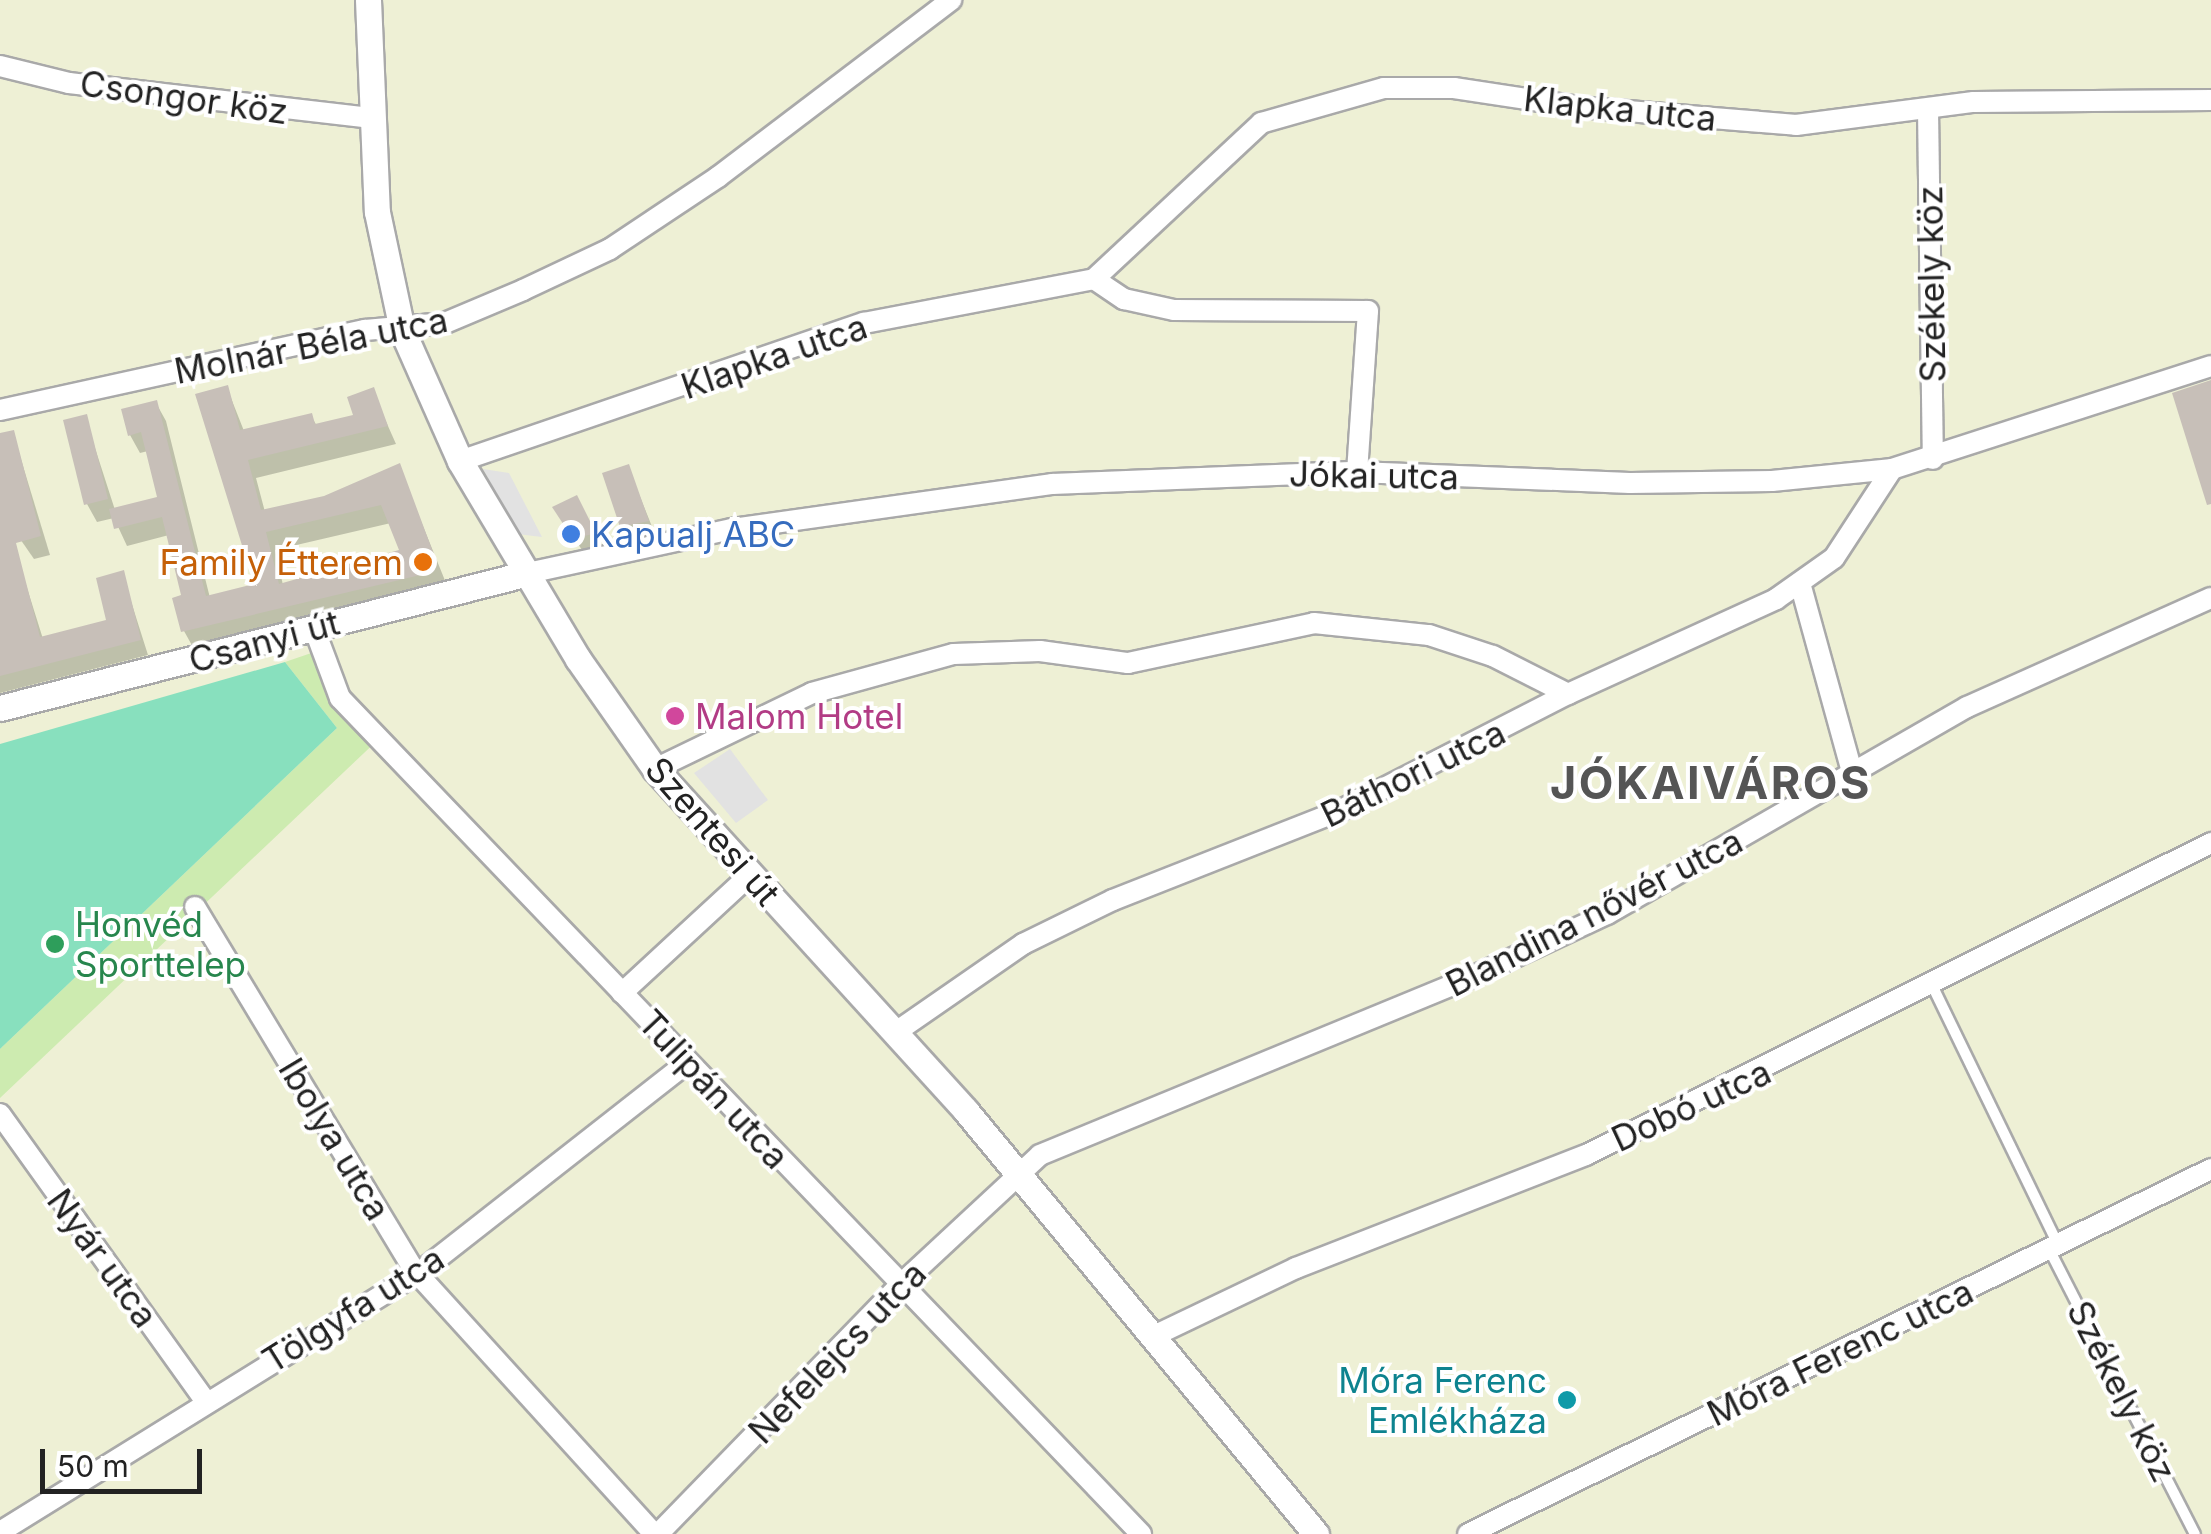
<!DOCTYPE html>
<meta charset="utf-8">
<style>
body{margin:0}
#map{position:relative;width:2211px;height:1534px;overflow:hidden;background:#f2efe9;font-family:Inter,sans-serif}
div>[style]{position:absolute}
.farmland>*{inset:0;background:#eef0d5}
.grass>*{inset:0;background:#cdebb0}
.pitch>*{inset:0;background:#88e0be}
.parking>*{inset:0;background:#e2e2e2}
.shadow>*{inset:0;background:#0003}
.building>*{inset:0;background:#c7bfb8}
.roads{filter:drop-shadow(2px 0 #a9a9a9) drop-shadow(-2px 0 #a9a9a9) drop-shadow(0 2px #a9a9a9) drop-shadow(0 -2px #a9a9a9)}
.service>*{height:10px;margin:-5px;padding:0 5px;transform-origin:5px;border-radius:5px;background:#fff}
.minor>*{height:20px;margin:-10px;padding:0 10px;transform-origin:10px;border-radius:10px;background:#fff}
.tertiary>*{height:25px;margin:-12.5px;padding:0 12.5px;transform-origin:12.5px;border-radius:12.5px;background:#fff}
.dots>*{width:28px;height:28px;translate:-50% -50%;box-sizing:border-box;border:5px solid #fff;border-radius:50%}
span{translate:-50% -50%;white-space:nowrap;text-align:center;line-height:1.15;-webkit-text-stroke:8px #fff;paint-order:stroke}
.street-label{font-size:35px;color:#222}
.shop-label{font-size:35px;color:#366cbe}
.left{translate:0 -50%;text-align:left}
.food-label{font-size:35px;color:#c56008}
.right{translate:-100% -50%;text-align:right}
.hotel-label{font-size:35px;color:#b23c85}
.leisure-label{font-size:35px;color:#27864d}
.culture-label{font-size:35px;color:#0d838f}
.district-label{font-size:45px;color:#555;font-weight:700;letter-spacing:2.5px}
.scale{position:absolute;left:40px;top:1449px;width:162px;height:45px;box-sizing:border-box;border:5px solid #222;border-top:0;padding-left:12px;font-size:30px;line-height:35px;white-space:nowrap;color:#222;-webkit-text-stroke:8px #fff;paint-order:stroke}
</style>
<div id="map">
<div class="farmland">
<i style="clip-path:polygon(0 0,2211px 0,2211px 1534px,0 1534px)"></i>
</div>
<div class="grass">
<i style="clip-path:polygon(326px 648px,335px 680px,383px 735px,0 1098px,0 1049px,337px 728px,285px 662px)"></i>
</div>
<div class="pitch">
<i style="clip-path:polygon(285px 662px,337px 728px,0 1049px,0 744px)"></i>
</div>
<div class="parking">
<i style="clip-path:polygon(483px 469px,509px 473px,542px 537px,517px 534px)"></i>
<i style="clip-path:polygon(730px 749px,768px 800px,736px 823px,694px 773px)"></i>
</div>
<div class="shadow">
<i style="clip-path:polygon(evenodd,227px 388px,244px 431px,311px 416px,317px 426px,356px 417px,372px 390px,396px 444px,256px 478px,265px 512px,325px 498px,399px 467px,446px 583px,194px 649px,184px 631px,184px 597px,169px 535px,127px 546px,114px 518px,97px 522px,87px 504px,85px 417px,115px 510px,160px 498px,148px 451px,140px 453px,130px 435px,156px 403px,166px 421px,210px 598px,257px 586px,227px 388px,391px 523px,402px 552px,283px 585px,275px 550px,391px 523px)"></i>
<i style="clip-path:polygon(13px 433px,50px 555px,34px 559px,0 510px,0 436px)"></i>
<i style="clip-path:polygon(628px 467px,657px 539px,633px 545px,623px 526px)"></i>
<i style="clip-path:polygon(586px 516px,604px 552px,586px 556px,566px 526px)"></i>
<i style="clip-path:polygon(17px 556px,43px 639px,109px 622px,122px 573px,148px 655px,0 693px,0 560px)"></i>
</div>
<div class="building">
<i style="clip-path:polygon(2211px 380px,2211px 504px,2207px 505px,2172px 393px)"></i>
<i style="clip-path:polygon(evenodd,228px 385px,240px 430px,312px 413px,315px 424px,353px 415px,347px 397px,374px 387px,388px 426px,248px 460px,261px 510px,324px 496px,400px 463px,437px 563px,433px 572px,181px 632px,172px 598px,181px 595px,162px 517px,114px 529px,109px 509px,157px 497px,141px 432px,128px 436px,121px 409px,157px 400px,206px 596px,254px 584px,195px 394px,228px 385px,381px 505px,399px 550px,279px 584px,266px 532px,381px 505px)"></i>
<i style="clip-path:polygon(87px 414px,108px 499px,84px 505px,63px 420px)"></i>
<i style="clip-path:polygon(14px 430px,41px 536px,16px 543px,40px 637px,106px 620px,96px 578px,124px 570px,141px 640px,0 676px,0 433px)"></i>
<i style="clip-path:polygon(629px 464px,649px 521px,620px 527px,602px 473px)"></i>
<i style="clip-path:polygon(577px 495px,596px 533px,573px 539px,552px 507px)"></i>
</div>
<div class="roads">
<div class="service">
<i style="left:1931px;top:983px;width:290px;rotate:64.1deg"></i>
<i style="left:2049px;top:1249px;width:320px;rotate:62.9deg"></i>
</div>
<div class="minor">
<i style="left:0;top:66px;width:71px;rotate:13.8deg"></i>
<i style="left:69px;top:83px;width:303px;rotate:6.6deg"></i>
<i style="left:1928px;top:109px;width:350px;rotate:89.2deg"></i>
<i style="left:1094px;top:279px;width:36px;rotate:34deg"></i>
<i style="left:1124px;top:299px;width:51px;rotate:12.4deg"></i>
<i style="left:1174px;top:310px;width:194px;rotate:0.3deg"></i>
<i style="left:1368px;top:311px;width:161px;rotate:93.9deg"></i>
<i style="left:0;top:410px;width:374px;rotate:-12.4deg"></i>
<i style="left:365px;top:330px;width:80px;rotate:-5deg"></i>
<i style="left:445px;top:323px;width:85px;rotate:-22.9deg"></i>
<i style="left:523px;top:290px;width:96px;rotate:-25.2deg"></i>
<i style="left:610px;top:249px;width:130px;rotate:-33.7deg"></i>
<i style="left:718px;top:177px;width:293px;rotate:-37.2deg"></i>
<i style="left:460px;top:461px;width:427px;rotate:-18.9deg"></i>
<i style="left:864px;top:323px;width:234px;rotate:-10.8deg"></i>
<i style="left:1094px;top:279px;width:229px;rotate:-43deg"></i>
<i style="left:1261px;top:123px;width:128px;rotate:-15.9deg"></i>
<i style="left:1384px;top:88px;width:70px"></i>
<i style="left:1454px;top:88px;width:126px;rotate:8.6deg"></i>
<i style="left:1579px;top:107px;width:218px;rotate:4.7deg"></i>
<i style="left:1796px;top:125px;width:179px;rotate:-7.4deg"></i>
<i style="left:1974px;top:102px;width:237px;rotate:-0.5deg"></i>
<i style="left:528px;top:573px;width:209px;rotate:-12.2deg"></i>
<i style="left:732px;top:529px;width:323px;rotate:-8deg"></i>
<i style="left:1052px;top:484px;width:305px;rotate:-2.3deg"></i>
<i style="left:1357px;top:472px;width:273px;rotate:2.3deg"></i>
<i style="left:1630px;top:483px;width:142px;rotate:-0.8deg"></i>
<i style="left:1772px;top:481px;width:121px;rotate:-5.7deg"></i>
<i style="left:1892px;top:469px;width:335px;rotate:-17.9deg"></i>
<i style="left:1800px;top:583px;width:199px;rotate:74.6deg"></i>
<i style="left:314px;top:628px;width:75px;rotate:69.6deg"></i>
<i style="left:340px;top:698px;width:1158px;rotate:46.22deg"></i>
<i style="left:655px;top:769px;width:174px;rotate:-25.8deg"></i>
<i style="left:812px;top:693px;width:147px;rotate:-15.4deg"></i>
<i style="left:954px;top:654px;width:86px;rotate:-2deg"></i>
<i style="left:1040px;top:651px;width:89px;rotate:7.8deg"></i>
<i style="left:1128px;top:663px;width:190px;rotate:-12.1deg"></i>
<i style="left:1314px;top:623px;width:116px;rotate:6deg"></i>
<i style="left:1429px;top:635px;width:67px;rotate:18.2deg"></i>
<i style="left:1493px;top:656px;width:84px;rotate:26.9deg"></i>
<i style="left:195px;top:907px;width:424px;rotate:58.9deg"></i>
<i style="left:414px;top:1270px;width:357px;rotate:47.7deg"></i>
<i style="left:622px;top:993px;width:174px;rotate:-42.7deg"></i>
<i style="left:896px;top:1032px;width:155px;rotate:-34.7deg"></i>
<i style="left:1023px;top:944px;width:100px;rotate:-26.1deg"></i>
<i style="left:1113px;top:900px;width:243px;rotate:-21.5deg"></i>
<i style="left:1339px;top:811px;width:257px;rotate:-27.1deg"></i>
<i style="left:1568px;top:694px;width:229px;rotate:-24.5deg"></i>
<i style="left:1776px;top:599px;width:71px;rotate:-35.3deg"></i>
<i style="left:1834px;top:558px;width:106px;rotate:-56.9deg"></i>
<i style="left:0;top:1114px;width:354px;rotate:54.4deg"></i>
<i style="left:1156px;top:1335px;width:155px;rotate:-25.6deg"></i>
<i style="left:1296px;top:1268px;width:311px;rotate:-21.3deg"></i>
<i style="left:1586px;top:1155px;width:699px;rotate:-26.53deg"></i>
<i style="left:0;top:1532px;width:499px;rotate:-31.8deg"></i>
<i style="left:424px;top:1269px;width:335px;rotate:-38.1deg"></i>
<i style="left:658px;top:1534px;width:346px;rotate:-45.8deg"></i>
<i style="left:899px;top:1286px;width:192px;rotate:-42.9deg"></i>
<i style="left:1040px;top:1155px;width:467px;rotate:-22.4deg"></i>
<i style="left:1472px;top:977px;width:149px;rotate:-25deg"></i>
<i style="left:1607px;top:914px;width:415px;rotate:-29.9deg"></i>
<i style="left:1967px;top:707px;width:267px;rotate:-24.1deg"></i>
<i style="left:1468px;top:1534px;width:828px;rotate:-26.16deg"></i>
</div>
<div class="tertiary">
<i style="left:368px;top:0;width:212px;rotate:87.6deg"></i>
<i style="left:377px;top:212px;width:121px;rotate:78deg"></i>
<i style="left:402px;top:330px;width:143px;rotate:66.1deg"></i>
<i style="left:460px;top:461px;width:230px;rotate:59.2deg"></i>
<i style="left:578px;top:659px;width:134px;rotate:55deg"></i>
<i style="left:655px;top:769px;width:462px;rotate:47.7deg"></i>
<i style="left:966px;top:1111px;width:549px;rotate:50.39deg"></i>
<i style="left:0;top:708px;width:545px;rotate:-14.34deg"></i>
</div>
</div>
<div class="dots">
<i style="left:571px;top:534px;background:#3f7fe0"></i>
<i style="left:423px;top:562px;background:#e8710a"></i>
<i style="left:675px;top:716px;background:#d1479c"></i>
<i style="left:55px;top:944px;background:#2e9e5b"></i>
<i style="left:1567px;top:1400px;background:#0f9aa8"></i>
</div>
<div class="street-label">
<span style="left:184px;top:97px;rotate:8deg">Csongor köz</span>
<span style="left:1620px;top:108px;rotate:6deg">Klapka utca</span>
<span style="left:1931px;top:284px;rotate:-91deg">Székely köz</span>
<span style="left:311px;top:345px;rotate:-11deg">Molnár Béla utca</span>
<span style="left:774px;top:356px;rotate:-19deg">Klapka utca</span>
<span style="left:1374px;top:475px;rotate:1deg">Jókai utca</span>
<span style="left:264px;top:641px;rotate:-15deg">Csanyi út</span>
<span style="left:1413px;top:773px;rotate:-26deg">Báthori utca</span>
<span style="left:713px;top:831px;rotate:49deg">Szentesi út</span>
<span style="left:1594px;top:912px;rotate:-27deg">Blandina nővér utca</span>
<span style="left:714px;top:1089px;rotate:47deg">Tulipán utca</span>
<span style="left:1691px;top:1105px;rotate:-25deg">Dobó utca</span>
<span style="left:335px;top:1139px;rotate:59deg">Ibolya utca</span>
<span style="left:103px;top:1258px;rotate:54deg">Nyár utca</span>
<span style="left:353px;top:1309px;rotate:-32deg">Tölgyfa utca</span>
<span style="left:837px;top:1352px;rotate:-46deg">Nefelejcs utca</span>
<span style="left:1840px;top:1352px;rotate:-26deg">Móra Ferenc utca</span>
<span style="left:2122px;top:1391px;rotate:63deg">Székely köz</span>
</div>
<div class="shop-label">
<span class="left" style="left:591px;top:534px">Kapualj ABC</span>
</div>
<div class="food-label">
<span class="right" style="left:403px;top:562px">Family Étterem</span>
</div>
<div class="hotel-label">
<span class="left" style="left:695px;top:716px">Malom Hotel</span>
</div>
<div class="leisure-label">
<span class="left" style="left:75px;top:944px">Honvéd<br>Sporttelep</span>
</div>
<div class="culture-label">
<span class="right" style="left:1547px;top:1400px">Móra Ferenc<br>Emlékháza</span>
</div>
<div class="district-label">
<span style="left:1711px;top:783px">JÓKAIVÁROS</span>
</div>
<div class="scale">50 m</div>
</div>
